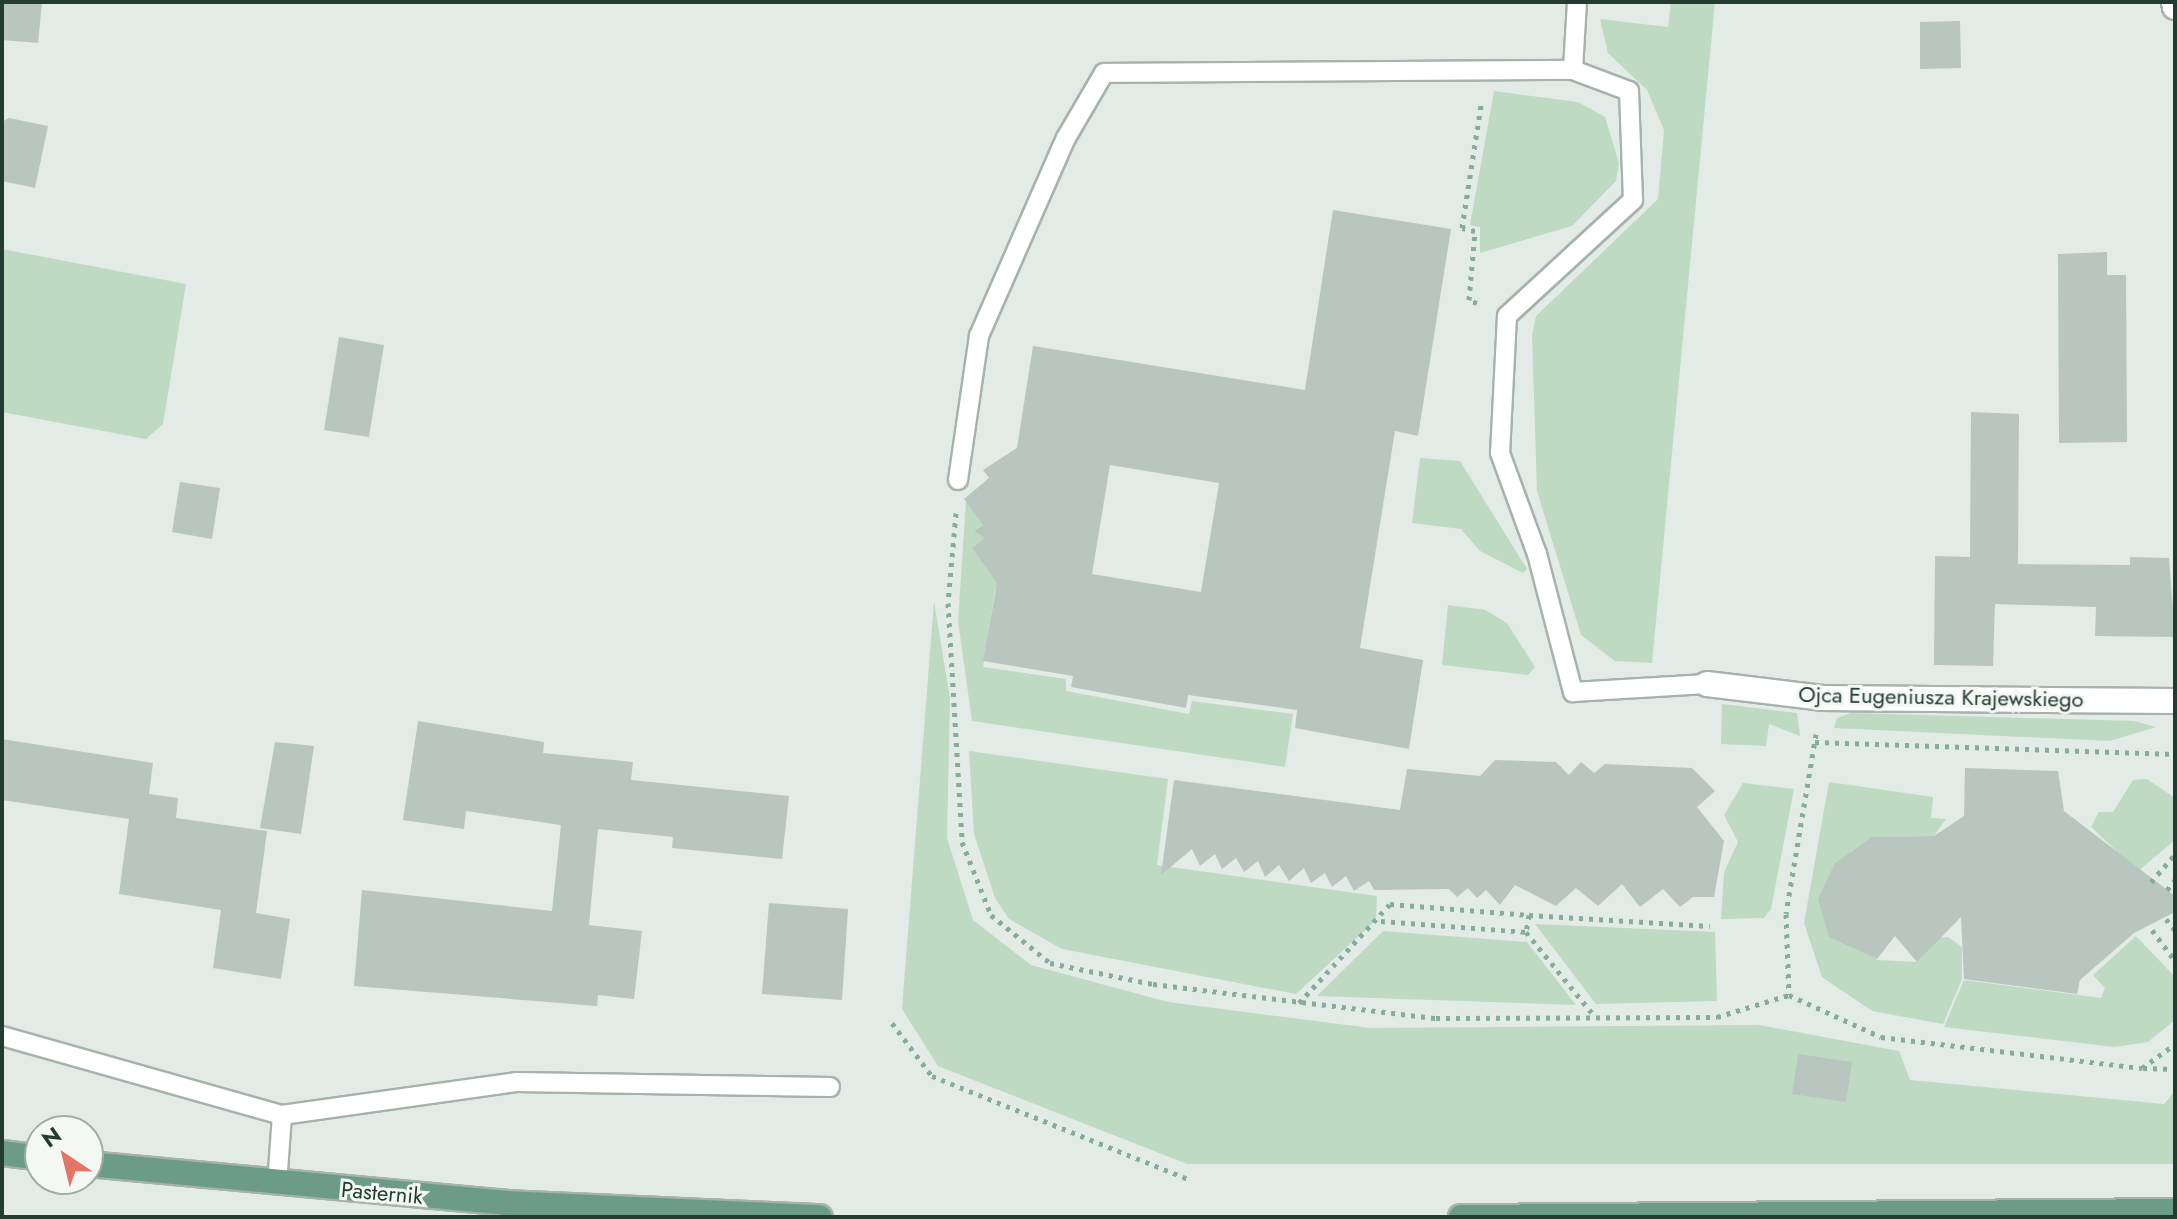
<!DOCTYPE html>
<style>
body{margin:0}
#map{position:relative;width:2177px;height:1219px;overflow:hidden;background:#e3ebe6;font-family:Jost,sans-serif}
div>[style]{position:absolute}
.green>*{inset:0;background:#bedac2}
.building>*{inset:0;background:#b8c6bf}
.path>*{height:5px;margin-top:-2.5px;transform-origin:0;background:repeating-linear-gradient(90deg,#86ac9b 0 4px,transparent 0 10px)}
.roads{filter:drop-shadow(2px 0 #a6b3ac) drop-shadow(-2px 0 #a6b3ac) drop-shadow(0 2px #a6b3ac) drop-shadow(0 -2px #a6b3ac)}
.lane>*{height:18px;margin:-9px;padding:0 9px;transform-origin:9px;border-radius:9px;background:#fff}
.street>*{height:24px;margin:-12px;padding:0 12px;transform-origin:12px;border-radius:12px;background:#fff}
.secondary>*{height:24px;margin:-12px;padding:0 12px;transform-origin:12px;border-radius:12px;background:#fff}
.primary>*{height:24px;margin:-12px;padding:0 12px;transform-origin:12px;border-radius:12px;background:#6c9c89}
span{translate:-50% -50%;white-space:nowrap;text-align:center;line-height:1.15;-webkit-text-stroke:6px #f3f8f5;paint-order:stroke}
.street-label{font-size:22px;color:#243b32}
.frame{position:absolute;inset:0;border:4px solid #243b32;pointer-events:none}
.north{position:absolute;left:24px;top:1115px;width:80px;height:80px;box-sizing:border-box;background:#f3f8f5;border:2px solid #a0aca7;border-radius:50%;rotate:325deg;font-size:22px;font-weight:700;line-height:32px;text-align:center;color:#243b32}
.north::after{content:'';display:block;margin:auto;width:28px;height:36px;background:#e47668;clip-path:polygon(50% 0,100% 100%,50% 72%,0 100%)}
</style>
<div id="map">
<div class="green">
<i style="clip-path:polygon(1671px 2px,1715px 2px,1652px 663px,1615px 661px,1581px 635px,1537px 491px,1532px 335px,1536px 316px,1658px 199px,1664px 130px,1647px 90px,1608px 53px,1600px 19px,1668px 27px)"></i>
<i style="clip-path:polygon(1494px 91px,1578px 102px,1605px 117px,1619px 163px,1616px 181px,1572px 226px,1480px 253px,1480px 227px,1470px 225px)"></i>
<i style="clip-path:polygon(2px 249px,186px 284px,163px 424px,146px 439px,2px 412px)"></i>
<i style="clip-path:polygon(1420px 458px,1460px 461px,1527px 569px,1523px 573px,1480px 551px,1461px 529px,1412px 523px)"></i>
<i style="clip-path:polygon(966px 501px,984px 524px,974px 531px,984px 538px,972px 548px,980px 559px,1013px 566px,995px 590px,983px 667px,1066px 679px,1066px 691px,1189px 714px,1192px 701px,1293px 714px,1285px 767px,972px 721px,958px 621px)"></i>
<i style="clip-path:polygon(934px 601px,950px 698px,947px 838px,973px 920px,1031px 965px,1168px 1002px,1370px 1028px,1759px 1025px,1899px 1051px,1910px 1080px,2164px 1104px,2175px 1091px,2175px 1164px,1187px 1164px,938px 1066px,902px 1009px)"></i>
<i style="clip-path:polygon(1448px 605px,1485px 610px,1507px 623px,1535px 667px,1528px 675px,1442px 665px)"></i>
<i style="clip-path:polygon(1722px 704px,1797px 713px,1800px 736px,1769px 724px,1766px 746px,1721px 744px)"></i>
<i style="clip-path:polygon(1851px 713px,2134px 721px,2156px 727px,2110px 741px,1834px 728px,1837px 718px)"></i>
<i style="clip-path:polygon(969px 751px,1168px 779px,1157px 865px,1377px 896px,1376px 920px,1296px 994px,1062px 949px,1009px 919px,995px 898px,974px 834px)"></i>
<i style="clip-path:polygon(2147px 779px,2175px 798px,2175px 840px,2138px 871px,2091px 827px,2099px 812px,2113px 812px,2133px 780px)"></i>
<i style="clip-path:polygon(1829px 782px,1933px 797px,1931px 818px,1946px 819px,1934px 836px,1881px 837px,1857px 856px,1851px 850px,1851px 863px,1824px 885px,1831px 889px,1831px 914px,1823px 917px,1877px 960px,1917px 962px,1917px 939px,1948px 937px,1962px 947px,1962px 979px,1943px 1024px,1872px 1011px,1822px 977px,1804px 923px)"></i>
<i style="clip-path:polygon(1743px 783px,1794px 789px,1771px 909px,1764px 918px,1721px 919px,1724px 872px,1738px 842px,1724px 815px)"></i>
<i style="clip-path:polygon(1535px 924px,1715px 932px,1717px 1001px,1596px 1004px)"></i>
<i style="clip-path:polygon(1383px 931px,1527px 942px,1576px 1005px,1317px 996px)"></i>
<i style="clip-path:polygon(2136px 936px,2175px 977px,2175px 1020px,2148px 1042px,2114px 1047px,1944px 1027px,1964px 980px,2101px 998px,2105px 988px,2093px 975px)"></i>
</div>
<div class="building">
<i style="clip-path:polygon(2px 2px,42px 2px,38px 43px,2px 40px)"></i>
<i style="clip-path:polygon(1960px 21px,1961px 68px,1920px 69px,1920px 22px)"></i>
<i style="clip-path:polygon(9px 118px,48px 126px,35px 188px,2px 181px,2px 122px)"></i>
<i style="clip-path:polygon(evenodd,1333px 210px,1451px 229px,1418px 436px,1395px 431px,1360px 648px,1423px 660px,1409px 749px,1295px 728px,1297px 710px,1188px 695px,1186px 708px,1071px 687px,1073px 676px,983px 661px,997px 583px,972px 548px,984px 538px,974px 531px,983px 525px,964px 499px,989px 478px,983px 470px,1017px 448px,1033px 346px,1305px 390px,1333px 210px,1110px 465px,1219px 483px,1201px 592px,1092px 574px,1110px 465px)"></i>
<i style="clip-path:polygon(2107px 252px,2107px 275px,2126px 275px,2127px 442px,2059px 443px,2058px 254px)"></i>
<i style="clip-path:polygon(339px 337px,384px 345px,369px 437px,324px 430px)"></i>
<i style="clip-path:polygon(1971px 412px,2019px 414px,2018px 564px,2130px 565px,2130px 557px,2169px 558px,2175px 637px,2095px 636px,2096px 607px,1995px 604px,1993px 666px,1934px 665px,1935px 556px,1970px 557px)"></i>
<i style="clip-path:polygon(180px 482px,220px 488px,212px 539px,172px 532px)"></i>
<i style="clip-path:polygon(418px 721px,544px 742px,543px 753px,633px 762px,631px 780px,789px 796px,782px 859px,672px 848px,673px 837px,598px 829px,589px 925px,642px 931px,634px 999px,598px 995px,597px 1006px,354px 986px,362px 890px,552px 911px,561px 825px,466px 811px,464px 829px,403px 820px)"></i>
<i style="clip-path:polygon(2px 739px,153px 763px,149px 794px,178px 798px,176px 818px,267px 831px,256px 913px,290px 919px,281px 979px,213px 968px,221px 910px,119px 894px,129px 819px,2px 800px)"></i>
<i style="clip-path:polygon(275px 742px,314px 746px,301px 834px,260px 828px)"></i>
<i style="clip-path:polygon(1495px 760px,1556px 762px,1569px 775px,1581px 762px,1594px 773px,1605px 764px,1692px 768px,1715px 791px,1697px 807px,1724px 841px,1714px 897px,1693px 897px,1680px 907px,1663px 889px,1640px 907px,1622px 884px,1598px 906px,1576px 888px,1556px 906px,1515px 885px,1500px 905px,1486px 890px,1477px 898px,1468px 888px,1457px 897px,1449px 889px,1374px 890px,1369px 881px,1354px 891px,1346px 876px,1332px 887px,1325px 873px,1311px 883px,1304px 868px,1289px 881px,1279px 865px,1265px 877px,1258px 861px,1244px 872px,1236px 858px,1222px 869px,1215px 854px,1200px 866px,1192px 849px,1161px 875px,1174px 780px,1400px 810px,1407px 769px,1480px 776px)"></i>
<i style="clip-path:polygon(1965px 768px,2058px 771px,2064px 811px,2175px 896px,2175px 912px,2134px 933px,2080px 980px,2077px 994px,1964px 979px,1961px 917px,1917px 962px,1895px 936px,1877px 959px,1829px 937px,1818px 899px,1835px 863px,1872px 837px,1934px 836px,1964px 816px)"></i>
<i style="clip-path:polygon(769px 903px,848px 909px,842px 1000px,762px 994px)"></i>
<i style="clip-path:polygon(1798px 1054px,1852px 1062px,1846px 1102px,1792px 1094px)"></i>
</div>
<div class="path">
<i style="left:1477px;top:303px;width:9px;rotate:-159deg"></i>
<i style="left:1469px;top:300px;width:69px;rotate:-85deg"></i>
<i style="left:1475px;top:231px;width:13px;rotate:-167deg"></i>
<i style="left:1462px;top:228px;width:124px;rotate:-81.2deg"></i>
<i style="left:956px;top:513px;width:90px;rotate:95.1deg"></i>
<i style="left:948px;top:603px;width:239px;rotate:86.6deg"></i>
<i style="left:962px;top:842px;width:79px;rotate:68.3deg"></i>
<i style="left:991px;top:915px;width:76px;rotate:39.1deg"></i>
<i style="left:1050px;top:963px;width:105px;rotate:11.5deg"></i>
<i style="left:1153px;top:984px;width:285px;rotate:6.9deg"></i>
<i style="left:1436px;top:1018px;width:281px;rotate:-0.2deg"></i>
<i style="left:1717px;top:1017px;width:75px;rotate:-17deg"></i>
<i style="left:1816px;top:734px;width:182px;rotate:99.5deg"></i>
<i style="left:1786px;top:914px;width:81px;rotate:87.9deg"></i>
<i style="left:1789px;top:995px;width:101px;rotate:24.5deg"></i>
<i style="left:1881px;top:1037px;width:263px;rotate:6.8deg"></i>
<i style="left:2142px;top:1068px;width:41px;rotate:-36deg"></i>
<i style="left:1815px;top:742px;width:360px;rotate:1.9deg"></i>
<i style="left:2151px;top:882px;width:37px;rotate:-49deg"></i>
<i style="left:2167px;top:890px;width:13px;rotate:-51deg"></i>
<i style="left:1529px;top:915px;width:181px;rotate:3.5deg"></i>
<i style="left:2166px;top:919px;width:14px;rotate:51deg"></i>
<i style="left:1381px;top:921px;width:145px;rotate:4.3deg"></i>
<i style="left:2152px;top:930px;width:39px;rotate:53deg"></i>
<i style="left:1299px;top:1003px;width:134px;rotate:-47.4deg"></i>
<i style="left:1390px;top:904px;width:139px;rotate:4.5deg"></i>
<i style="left:1529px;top:915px;width:17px;rotate:100deg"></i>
<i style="left:1526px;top:932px;width:104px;rotate:50.8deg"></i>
<i style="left:892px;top:1023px;width:66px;rotate:53deg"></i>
<i style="left:932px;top:1076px;width:276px;rotate:21.9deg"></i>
<i style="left:2143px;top:1068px;width:32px;rotate:2deg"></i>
</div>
<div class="roads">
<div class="lane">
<i style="left:1577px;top:2px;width:68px;rotate:93.4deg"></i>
<i style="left:1573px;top:70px;width:60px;rotate:20.6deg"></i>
<i style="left:1629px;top:91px;width:109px;rotate:87.9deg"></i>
<i style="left:1633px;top:200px;width:171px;rotate:137.4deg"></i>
<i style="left:1507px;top:316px;width:137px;rotate:92.9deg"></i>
<i style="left:1500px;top:453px;width:108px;rotate:69.9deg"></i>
<i style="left:1537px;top:554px;width:143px;rotate:75.4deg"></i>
<i style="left:1573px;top:692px;width:134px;rotate:-3.4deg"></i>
<i style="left:958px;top:480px;width:146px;rotate:-81.7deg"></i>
<i style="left:979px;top:336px;width:216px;rotate:-66.3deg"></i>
<i style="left:1066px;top:138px;width:75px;rotate:-59.7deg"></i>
<i style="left:1104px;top:73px;width:469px;rotate:-0.4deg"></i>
<i style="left:2px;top:1036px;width:291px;rotate:15.8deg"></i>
<i style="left:282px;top:1115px;width:69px;rotate:94.1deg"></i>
<i style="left:282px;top:1115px;width:236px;rotate:-8deg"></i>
<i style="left:516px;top:1082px;width:314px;rotate:0.9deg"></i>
</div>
<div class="street">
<i style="left:1707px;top:684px;width:116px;rotate:6.9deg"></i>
<i style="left:1822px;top:698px;width:353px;rotate:0.5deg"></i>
</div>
<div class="secondary">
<i style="left:2174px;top:2px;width:5px;rotate:79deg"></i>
</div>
<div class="primary">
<i style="left:2px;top:1153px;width:38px;rotate:7deg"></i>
<i style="left:88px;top:1164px;width:420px;rotate:5.3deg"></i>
<i style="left:506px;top:1203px;width:314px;rotate:2.6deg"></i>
<i style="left:1461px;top:1217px;width:714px;rotate:-0.48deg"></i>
</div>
</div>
<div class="street-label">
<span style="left:1941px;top:697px;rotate:1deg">Ojca Eugeniusza Krajewskiego</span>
<span style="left:382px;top:1193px;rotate:5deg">Pasternik</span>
</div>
<div class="frame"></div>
<div class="north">N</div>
</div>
